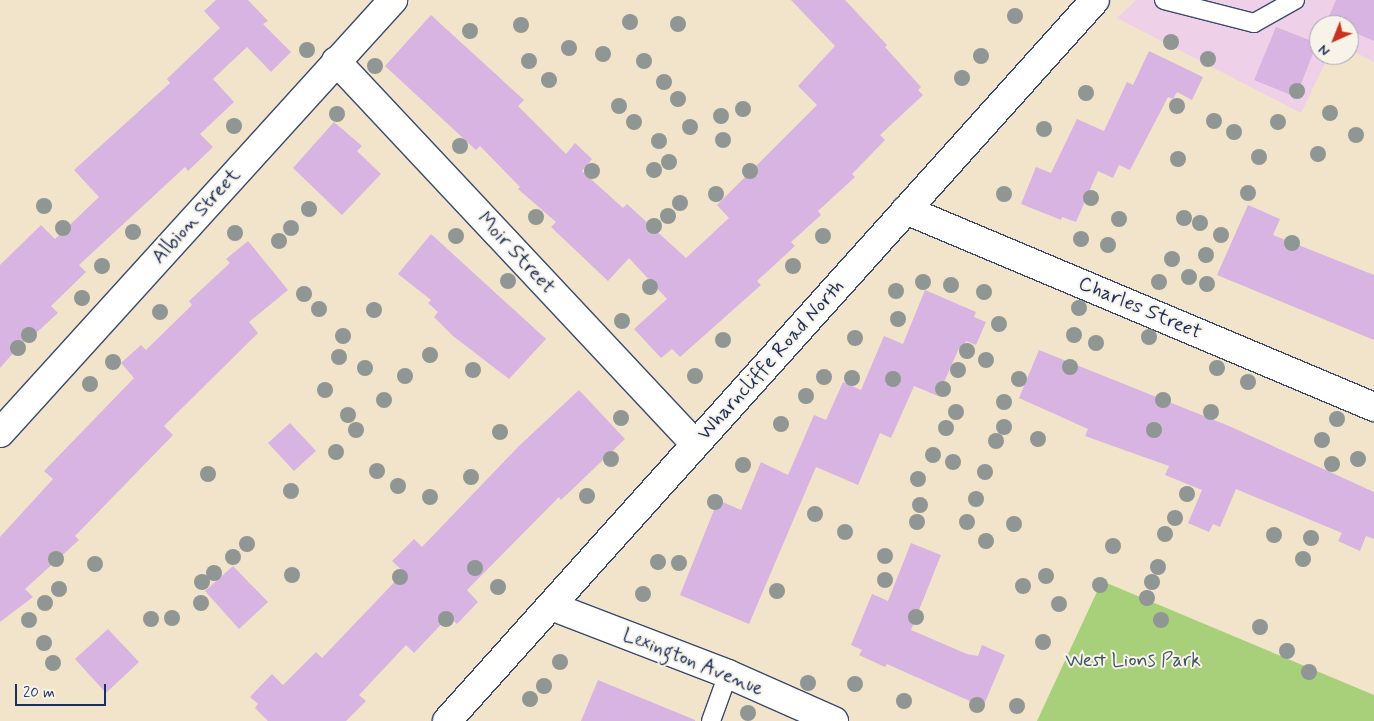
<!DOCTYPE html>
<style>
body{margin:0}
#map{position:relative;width:1374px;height:721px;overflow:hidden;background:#f2e4cb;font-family:Mynerve,sans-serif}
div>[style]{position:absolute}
.built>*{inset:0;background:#eed0e8}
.green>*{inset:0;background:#a8cf7a}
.building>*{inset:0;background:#d7b4e1}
.roads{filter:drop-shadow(1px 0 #3b4a6e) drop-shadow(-1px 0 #3b4a6e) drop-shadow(0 1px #3b4a6e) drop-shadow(0 -1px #3b4a6e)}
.service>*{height:18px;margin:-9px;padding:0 9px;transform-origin:9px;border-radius:9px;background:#fff}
.minor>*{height:28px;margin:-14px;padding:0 14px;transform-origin:14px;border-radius:14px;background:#fff}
.secondary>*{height:28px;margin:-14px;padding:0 14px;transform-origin:14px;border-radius:14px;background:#fff}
.trees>*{width:16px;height:16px;margin:-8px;border-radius:50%;background:#8f9693}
span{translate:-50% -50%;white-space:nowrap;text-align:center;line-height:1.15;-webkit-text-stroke:4px #f7f3e8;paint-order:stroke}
.street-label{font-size:20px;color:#1b2f5e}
.park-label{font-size:20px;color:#3e5765}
.north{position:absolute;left:1309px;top:15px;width:50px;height:50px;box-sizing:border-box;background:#f7f3e8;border:1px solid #9fa5b1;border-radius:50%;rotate:224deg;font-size:14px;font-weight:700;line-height:20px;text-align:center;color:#1b2f5e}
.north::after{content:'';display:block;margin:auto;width:18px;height:22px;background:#c8321e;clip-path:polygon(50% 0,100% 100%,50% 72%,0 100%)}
.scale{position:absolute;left:15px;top:684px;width:91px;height:22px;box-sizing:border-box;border:2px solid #1b2f5e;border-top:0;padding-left:6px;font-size:15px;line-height:18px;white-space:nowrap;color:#1b2f5e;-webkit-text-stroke:4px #f7f3e8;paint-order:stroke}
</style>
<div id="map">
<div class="built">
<i style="clip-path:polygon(1136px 0,1374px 0,1374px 62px,1349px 49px,1349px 25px,1319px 25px,1319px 55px,1329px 55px,1301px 113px,1117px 18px)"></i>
</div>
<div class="green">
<i style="clip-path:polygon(1102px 581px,1374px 695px,1374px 721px,1037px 721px)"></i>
</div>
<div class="building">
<i style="clip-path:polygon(216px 0,248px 0,268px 21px,263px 24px,291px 52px,271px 72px,247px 47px,213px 79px,234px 102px,200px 134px,213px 147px,188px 171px,185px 167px,79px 265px,86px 272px,51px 306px,58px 313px,35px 334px,32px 332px,0 368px,0 265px,41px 225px,55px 239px,99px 197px,74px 170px,170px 83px,167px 79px,220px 28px,204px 11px)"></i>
<i style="clip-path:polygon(791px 0,845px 0,887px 45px,885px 47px,921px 87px,918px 90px,923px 95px,880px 135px,885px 140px,852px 174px,855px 177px,818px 211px,821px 215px,791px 242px,795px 246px,757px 281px,761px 285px,680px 357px,672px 349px,661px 358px,634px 329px,667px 299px,629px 258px,608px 281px,551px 227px,556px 222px,518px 189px,520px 187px,480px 146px,476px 150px,385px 66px,431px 15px,524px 100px,518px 106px,566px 154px,575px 143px,592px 159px,582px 171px,623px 208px,627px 204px,686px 258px,729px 218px,717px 205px,817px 105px,798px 86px,835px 46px)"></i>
<i style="clip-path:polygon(1336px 0,1374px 0,1374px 41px,1349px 30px,1349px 25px,1327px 21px)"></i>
<i style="clip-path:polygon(1276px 27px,1317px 43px,1296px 97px,1254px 80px)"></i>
<i style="clip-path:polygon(1149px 51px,1203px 77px,1192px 100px,1177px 92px,1173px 99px,1168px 97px,1130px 170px,1119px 165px,1113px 178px,1098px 171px,1076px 222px,1062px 217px,1061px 220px,1021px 204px,1036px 167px,1051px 173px,1077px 119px,1104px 131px,1127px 82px,1133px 85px)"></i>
<i style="clip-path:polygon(334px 122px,362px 146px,357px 151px,381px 174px,342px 215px,293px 168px)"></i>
<i style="clip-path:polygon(1248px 205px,1280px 219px,1273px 235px,1374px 275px,1374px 340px,1217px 275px)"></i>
<i style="clip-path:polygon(431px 234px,546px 339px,509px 379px,453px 336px,434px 317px,438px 312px,428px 303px,431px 300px,398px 274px)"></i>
<i style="clip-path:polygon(248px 241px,288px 290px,249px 322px,258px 333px,164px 426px,173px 435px,75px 536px,79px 540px,25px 589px,33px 597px,0 622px,0 537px,53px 479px,44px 471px,134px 378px,121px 363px,141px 345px,146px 350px,192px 305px,189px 301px,230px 263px,226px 259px)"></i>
<i style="clip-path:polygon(925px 290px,976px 312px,974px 317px,986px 322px,976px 345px,966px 341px,962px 349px,959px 348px,938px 396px,914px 386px,891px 438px,880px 433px,858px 485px,816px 467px,749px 624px,680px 595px,718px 500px,741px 510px,761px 462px,788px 475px,814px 415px,826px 420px,843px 382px,861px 390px,884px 336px,903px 344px)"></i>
<i style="clip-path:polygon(1039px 350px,1229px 426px,1374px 492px,1374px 539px,1366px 536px,1360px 551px,1338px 541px,1342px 533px,1236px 489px,1220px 527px,1213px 524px,1209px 532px,1188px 523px,1202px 490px,1165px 475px,1169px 466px,1085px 436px,1088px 429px,1019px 398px)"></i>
<i style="clip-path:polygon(579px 390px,625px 439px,561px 500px,559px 497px,467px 590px,478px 602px,457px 624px,449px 616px,414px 653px,406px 645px,359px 695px,366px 701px,346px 721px,268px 721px,255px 708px,258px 704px,250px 697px,272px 674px,283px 685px,316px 652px,322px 658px,404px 572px,392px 561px,414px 539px,422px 547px,519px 446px)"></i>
<i style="clip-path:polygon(290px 423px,316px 451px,294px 471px,268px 443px)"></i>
<i style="clip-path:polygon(911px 543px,941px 555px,911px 630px,967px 654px,978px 656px,982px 645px,1005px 655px,983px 707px,887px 664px,885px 667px,859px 655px,862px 650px,851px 645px,872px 594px,888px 601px)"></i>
<i style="clip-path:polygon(233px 566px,268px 602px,239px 629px,205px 591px)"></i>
<i style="clip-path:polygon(108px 629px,139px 662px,106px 693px,75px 659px)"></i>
<i style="clip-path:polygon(598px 680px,695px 720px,695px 721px,581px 721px)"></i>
</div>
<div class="roads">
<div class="service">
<i style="left:1164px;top:0;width:93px;rotate:14.3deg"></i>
<i style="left:1254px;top:23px;width:47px;rotate:-29.3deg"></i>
<i style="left:711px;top:721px;width:50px;rotate:-70.1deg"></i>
</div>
<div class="minor">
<i style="left:336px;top:61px;width:525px;rotate:46.85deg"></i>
<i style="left:906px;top:210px;width:508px;rotate:22.83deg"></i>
<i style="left:0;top:433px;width:585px;rotate:-47.77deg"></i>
<i style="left:551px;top:606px;width:190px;rotate:21deg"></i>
<i style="left:728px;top:674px;width:116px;rotate:23.9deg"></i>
</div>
<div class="secondary">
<i style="left:447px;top:721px;width:969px;rotate:-48.05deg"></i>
</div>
</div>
<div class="trees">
<i style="left:1015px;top:16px"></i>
<i style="left:630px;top:22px"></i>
<i style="left:678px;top:24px"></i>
<i style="left:521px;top:25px"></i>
<i style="left:470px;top:31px"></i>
<i style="left:1171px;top:42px"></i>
<i style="left:569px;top:48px"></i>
<i style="left:307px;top:50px"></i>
<i style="left:603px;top:54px"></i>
<i style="left:981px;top:56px"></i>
<i style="left:1208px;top:59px"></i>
<i style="left:529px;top:61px"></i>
<i style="left:644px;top:61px"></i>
<i style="left:375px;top:66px"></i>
<i style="left:962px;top:78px"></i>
<i style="left:549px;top:80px"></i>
<i style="left:664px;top:82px"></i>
<i style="left:1297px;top:91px"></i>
<i style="left:1086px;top:93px"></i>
<i style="left:678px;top:99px"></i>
<i style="left:619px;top:106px"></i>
<i style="left:1177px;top:106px"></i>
<i style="left:743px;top:109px"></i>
<i style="left:1330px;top:113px"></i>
<i style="left:337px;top:114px"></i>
<i style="left:721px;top:116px"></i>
<i style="left:1214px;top:121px"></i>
<i style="left:634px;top:122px"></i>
<i style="left:1278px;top:122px"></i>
<i style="left:234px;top:126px"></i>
<i style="left:690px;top:127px"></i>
<i style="left:1044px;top:129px"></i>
<i style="left:1234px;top:132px"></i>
<i style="left:1356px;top:135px"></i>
<i style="left:723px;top:140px"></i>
<i style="left:659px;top:141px"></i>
<i style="left:460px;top:146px"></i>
<i style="left:1318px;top:154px"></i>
<i style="left:1259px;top:157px"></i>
<i style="left:1178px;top:159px"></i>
<i style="left:669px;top:162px"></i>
<i style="left:654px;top:170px"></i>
<i style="left:592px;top:171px"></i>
<i style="left:750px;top:171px"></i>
<i style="left:1248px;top:193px"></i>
<i style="left:716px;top:194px"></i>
<i style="left:1004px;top:194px"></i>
<i style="left:1091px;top:198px"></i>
<i style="left:680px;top:203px"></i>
<i style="left:44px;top:206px"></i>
<i style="left:309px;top:209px"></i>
<i style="left:668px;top:216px"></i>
<i style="left:536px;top:217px"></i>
<i style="left:1184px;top:218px"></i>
<i style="left:1119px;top:219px"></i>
<i style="left:1200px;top:223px"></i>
<i style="left:654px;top:226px"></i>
<i style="left:63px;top:228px"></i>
<i style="left:291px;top:228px"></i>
<i style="left:133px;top:232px"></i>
<i style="left:235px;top:233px"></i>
<i style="left:1221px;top:235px"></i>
<i style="left:456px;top:236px"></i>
<i style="left:823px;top:236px"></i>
<i style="left:1081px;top:239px"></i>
<i style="left:279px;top:241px"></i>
<i style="left:1292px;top:243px"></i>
<i style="left:1108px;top:245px"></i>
<i style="left:1206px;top:255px"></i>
<i style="left:1172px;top:259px"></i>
<i style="left:102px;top:266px"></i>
<i style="left:793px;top:266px"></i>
<i style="left:1189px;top:277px"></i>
<i style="left:508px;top:281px"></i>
<i style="left:923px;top:282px"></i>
<i style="left:1159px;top:282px"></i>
<i style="left:1207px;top:284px"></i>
<i style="left:951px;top:285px"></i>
<i style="left:650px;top:287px"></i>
<i style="left:896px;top:291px"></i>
<i style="left:984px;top:292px"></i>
<i style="left:304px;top:294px"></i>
<i style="left:82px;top:298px"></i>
<i style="left:1079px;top:308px"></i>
<i style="left:319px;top:309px"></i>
<i style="left:374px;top:310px"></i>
<i style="left:160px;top:312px"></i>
<i style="left:898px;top:319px"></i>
<i style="left:622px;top:321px"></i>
<i style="left:999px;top:324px"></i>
<i style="left:29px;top:335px"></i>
<i style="left:1074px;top:335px"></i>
<i style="left:343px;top:336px"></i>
<i style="left:1149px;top:337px"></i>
<i style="left:855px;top:338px"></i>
<i style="left:723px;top:340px"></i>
<i style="left:1096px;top:343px"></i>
<i style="left:18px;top:348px"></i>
<i style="left:967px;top:351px"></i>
<i style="left:430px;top:355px"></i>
<i style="left:339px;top:357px"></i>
<i style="left:986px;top:360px"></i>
<i style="left:113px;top:362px"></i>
<i style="left:1070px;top:367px"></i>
<i style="left:365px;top:368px"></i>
<i style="left:1217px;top:368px"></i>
<i style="left:473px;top:370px"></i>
<i style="left:958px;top:370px"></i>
<i style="left:405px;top:376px"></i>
<i style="left:695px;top:376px"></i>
<i style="left:824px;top:377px"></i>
<i style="left:852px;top:378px"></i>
<i style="left:893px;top:379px"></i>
<i style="left:1019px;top:379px"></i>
<i style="left:1248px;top:382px"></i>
<i style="left:90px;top:384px"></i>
<i style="left:943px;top:389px"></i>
<i style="left:325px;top:390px"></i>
<i style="left:806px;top:396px"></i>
<i style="left:384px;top:400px"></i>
<i style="left:1163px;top:400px"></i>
<i style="left:1004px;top:402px"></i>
<i style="left:956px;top:412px"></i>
<i style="left:1211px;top:412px"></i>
<i style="left:348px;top:415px"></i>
<i style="left:621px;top:418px"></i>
<i style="left:1337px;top:419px"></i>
<i style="left:781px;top:424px"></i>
<i style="left:1004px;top:427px"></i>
<i style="left:946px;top:428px"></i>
<i style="left:356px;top:430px"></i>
<i style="left:1154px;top:430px"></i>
<i style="left:500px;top:432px"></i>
<i style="left:1038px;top:439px"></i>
<i style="left:1322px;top:440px"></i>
<i style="left:996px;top:441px"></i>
<i style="left:336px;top:452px"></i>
<i style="left:933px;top:455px"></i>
<i style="left:611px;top:459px"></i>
<i style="left:1358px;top:459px"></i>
<i style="left:953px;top:462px"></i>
<i style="left:1332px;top:464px"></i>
<i style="left:743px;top:465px"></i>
<i style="left:377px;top:471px"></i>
<i style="left:985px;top:472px"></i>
<i style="left:208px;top:474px"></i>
<i style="left:471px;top:477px"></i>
<i style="left:918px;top:479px"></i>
<i style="left:398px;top:486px"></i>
<i style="left:291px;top:491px"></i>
<i style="left:1187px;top:494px"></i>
<i style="left:587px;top:496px"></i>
<i style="left:430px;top:497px"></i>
<i style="left:976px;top:499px"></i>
<i style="left:715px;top:502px"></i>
<i style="left:920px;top:505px"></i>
<i style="left:815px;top:514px"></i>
<i style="left:1175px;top:518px"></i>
<i style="left:917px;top:522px"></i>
<i style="left:967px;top:522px"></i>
<i style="left:1014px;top:524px"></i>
<i style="left:845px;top:532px"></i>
<i style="left:1165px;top:534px"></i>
<i style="left:1274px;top:535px"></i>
<i style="left:1311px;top:538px"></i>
<i style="left:986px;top:541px"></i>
<i style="left:247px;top:544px"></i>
<i style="left:1113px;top:546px"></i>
<i style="left:885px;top:556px"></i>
<i style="left:233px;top:557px"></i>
<i style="left:56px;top:559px"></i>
<i style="left:1303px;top:559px"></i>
<i style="left:658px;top:562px"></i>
<i style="left:679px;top:563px"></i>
<i style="left:95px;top:564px"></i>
<i style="left:1158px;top:567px"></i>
<i style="left:475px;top:568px"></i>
<i style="left:214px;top:573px"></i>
<i style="left:292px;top:575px"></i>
<i style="left:1046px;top:576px"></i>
<i style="left:400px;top:577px"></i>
<i style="left:885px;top:580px"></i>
<i style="left:202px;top:582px"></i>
<i style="left:1152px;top:582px"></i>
<i style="left:1100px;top:585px"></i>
<i style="left:1023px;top:586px"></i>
<i style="left:498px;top:587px"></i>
<i style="left:59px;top:589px"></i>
<i style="left:777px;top:591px"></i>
<i style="left:643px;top:594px"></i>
<i style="left:1147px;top:598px"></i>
<i style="left:45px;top:603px"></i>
<i style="left:201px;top:603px"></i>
<i style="left:1059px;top:604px"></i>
<i style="left:916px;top:617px"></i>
<i style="left:172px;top:618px"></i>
<i style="left:151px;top:619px"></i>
<i style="left:446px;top:619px"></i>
<i style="left:29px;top:620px"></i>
<i style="left:1161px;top:620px"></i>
<i style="left:1260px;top:627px"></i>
<i style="left:1043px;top:642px"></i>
<i style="left:44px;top:643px"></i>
<i style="left:1287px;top:651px"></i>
<i style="left:560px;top:662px"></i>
<i style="left:53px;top:663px"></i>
<i style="left:1309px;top:672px"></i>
<i style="left:808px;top:683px"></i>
<i style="left:855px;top:684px"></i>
<i style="left:544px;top:686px"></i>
<i style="left:530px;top:699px"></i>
<i style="left:904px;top:701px"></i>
<i style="left:977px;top:705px"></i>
<i style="left:1017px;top:706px"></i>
<i style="left:748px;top:713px"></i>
</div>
<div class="street-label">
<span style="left:196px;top:216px;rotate:-48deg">Albion Street</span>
<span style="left:516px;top:253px;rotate:47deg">Moir Street</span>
<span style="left:1140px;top:308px;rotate:23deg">Charles Street</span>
<span style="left:771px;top:360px;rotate:-48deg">Wharncliffe Road North</span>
<span style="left:693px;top:662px;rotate:22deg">Lexington Avenue</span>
</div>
<div class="park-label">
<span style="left:1133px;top:660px">West Lions Park</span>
</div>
<div class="north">N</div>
<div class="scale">20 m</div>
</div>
